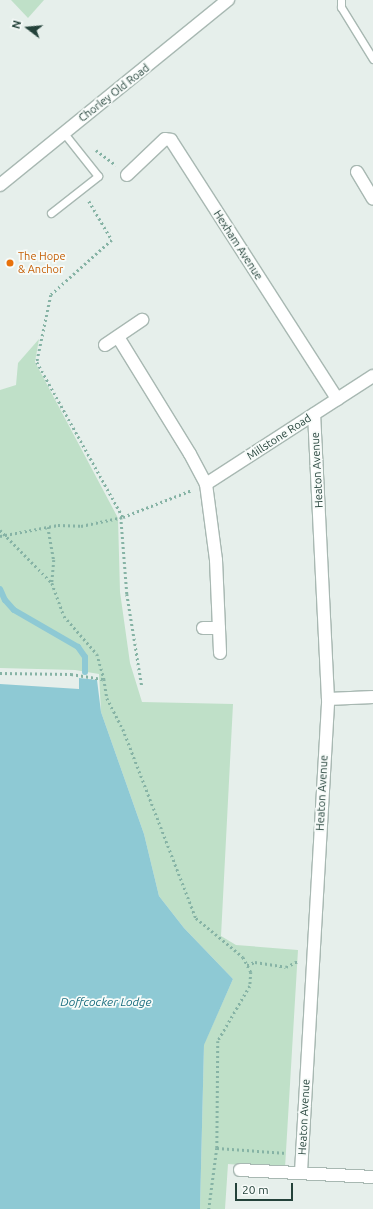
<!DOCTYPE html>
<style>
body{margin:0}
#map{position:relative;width:373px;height:1209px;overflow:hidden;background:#e6efeb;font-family:Ubuntu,sans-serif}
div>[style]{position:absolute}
.green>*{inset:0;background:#bfe0c8}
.water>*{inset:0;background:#8ec9d4}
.stream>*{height:6px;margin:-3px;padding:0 3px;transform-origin:3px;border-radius:3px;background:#8ec9d4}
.path>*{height:2.5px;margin-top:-1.25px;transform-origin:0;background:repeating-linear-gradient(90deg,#86b3a5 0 2px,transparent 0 5px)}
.roads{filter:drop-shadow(1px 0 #a8b8b2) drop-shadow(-1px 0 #a8b8b2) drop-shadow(0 1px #a8b8b2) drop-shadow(0 -1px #a8b8b2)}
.lane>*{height:7px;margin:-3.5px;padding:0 3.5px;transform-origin:3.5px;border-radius:3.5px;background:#fff}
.street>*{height:12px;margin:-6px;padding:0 6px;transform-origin:6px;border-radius:6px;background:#fff}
.secondary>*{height:12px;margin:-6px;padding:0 6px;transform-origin:6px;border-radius:6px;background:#fff}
.dots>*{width:11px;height:11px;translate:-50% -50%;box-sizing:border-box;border:2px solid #f7fbf9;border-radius:50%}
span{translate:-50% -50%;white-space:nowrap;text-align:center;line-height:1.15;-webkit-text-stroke:3.5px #f7fbf9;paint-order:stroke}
.street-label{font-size:11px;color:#24423a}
.food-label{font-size:11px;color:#c56008}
.left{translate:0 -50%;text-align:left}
.water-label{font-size:12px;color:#1c6f80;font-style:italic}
.north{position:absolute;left:8px;top:8px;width:40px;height:40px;-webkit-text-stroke:3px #f7fbf9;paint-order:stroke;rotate:286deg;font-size:11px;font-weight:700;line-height:16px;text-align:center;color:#24423a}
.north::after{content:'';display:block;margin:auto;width:14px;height:18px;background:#24423a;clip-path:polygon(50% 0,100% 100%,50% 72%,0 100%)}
.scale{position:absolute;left:235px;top:1183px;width:58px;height:18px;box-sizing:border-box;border:2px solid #24423a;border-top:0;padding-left:5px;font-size:12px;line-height:14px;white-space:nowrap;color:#24423a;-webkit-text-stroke:3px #f7fbf9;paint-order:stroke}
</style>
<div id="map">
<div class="green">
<i style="clip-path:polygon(11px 0,44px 0,28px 18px)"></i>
<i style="clip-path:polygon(39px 339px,35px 362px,118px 518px,120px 592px,130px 663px,142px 702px,233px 704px,221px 936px,236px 945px,298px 950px,285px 1168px,228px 1164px,225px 1209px,200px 1209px,204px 1044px,233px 979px,184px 928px,159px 896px,144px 834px,101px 712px,99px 674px,75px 670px,0 668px,0 390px,16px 385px,18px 363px)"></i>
</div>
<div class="water">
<i style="clip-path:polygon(79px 678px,97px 680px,101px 712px,144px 834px,159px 896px,184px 928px,233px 979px,204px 1045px,200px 1209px,0 1209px,0 684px,79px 689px)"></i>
</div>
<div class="stream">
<i style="left:0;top:589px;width:12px;rotate:66deg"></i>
<i style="left:5px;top:600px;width:13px;rotate:48deg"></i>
<i style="left:14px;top:610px;width:74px;rotate:30deg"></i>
<i style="left:78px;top:647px;width:12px;rotate:55deg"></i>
<i style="left:85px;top:657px;width:15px;rotate:90deg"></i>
</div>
<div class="path">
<i style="left:96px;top:150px;width:25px;rotate:37deg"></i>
<i style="left:89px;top:201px;width:45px;rotate:59.5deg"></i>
<i style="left:112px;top:240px;width:82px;rotate:138deg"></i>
<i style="left:51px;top:295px;width:68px;rotate:101.8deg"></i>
<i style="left:37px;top:362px;width:177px;rotate:61deg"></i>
<i style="left:121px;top:517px;width:77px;rotate:85.5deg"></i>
<i style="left:127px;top:594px;width:94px;rotate:80.8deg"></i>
<i style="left:48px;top:527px;width:34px;rotate:80deg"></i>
<i style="left:54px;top:560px;width:22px;rotate:95deg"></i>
<i style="left:0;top:530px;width:74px;rotate:45.5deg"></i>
<i style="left:52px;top:583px;width:35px;rotate:70deg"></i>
<i style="left:64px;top:616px;width:50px;rotate:49deg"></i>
<i style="left:97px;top:654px;width:26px;rotate:74deg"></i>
<i style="left:0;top:536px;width:59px;rotate:-10.7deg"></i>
<i style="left:58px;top:525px;width:23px;rotate:2deg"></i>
<i style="left:81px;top:526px;width:43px;rotate:-12.1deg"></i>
<i style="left:123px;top:517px;width:74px;rotate:-21.4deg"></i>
<i style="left:0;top:673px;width:71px;rotate:0.8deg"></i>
<i style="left:71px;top:674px;width:33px;rotate:9deg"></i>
<i style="left:104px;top:679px;width:19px;rotate:81deg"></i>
<i style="left:107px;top:698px;width:35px;rotate:63deg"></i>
<i style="left:123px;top:729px;width:203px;rotate:68.9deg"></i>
<i style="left:196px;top:918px;width:61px;rotate:39.7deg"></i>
<i style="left:243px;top:957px;width:17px;rotate:62deg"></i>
<i style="left:251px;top:972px;width:14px;rotate:94deg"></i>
<i style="left:250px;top:986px;width:64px;rotate:120.2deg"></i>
<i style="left:218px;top:1041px;width:107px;rotate:90.5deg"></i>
<i style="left:217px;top:1148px;width:62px;rotate:97.5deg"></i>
<i style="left:247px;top:965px;width:9px;rotate:-21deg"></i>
<i style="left:255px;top:962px;width:31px;rotate:9deg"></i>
<i style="left:286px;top:967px;width:13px;rotate:-27deg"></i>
<i style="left:217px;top:1148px;width:70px;rotate:4.1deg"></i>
</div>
<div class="roads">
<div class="lane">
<i style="left:341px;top:0;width:7px;rotate:90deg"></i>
<i style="left:341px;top:7px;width:61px;rotate:58.4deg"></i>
<i style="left:51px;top:213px;width:60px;rotate:-38.2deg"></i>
<i style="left:98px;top:176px;width:56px;rotate:-128.5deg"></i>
</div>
<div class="street">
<i style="left:357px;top:172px;width:31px;rotate:59deg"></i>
<i style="left:127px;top:175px;width:52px;rotate:-43.5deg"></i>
<i style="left:165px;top:139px;width:6px;rotate:9deg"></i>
<i style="left:171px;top:140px;width:308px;rotate:57.3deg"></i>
<i style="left:118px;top:337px;width:137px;rotate:58.4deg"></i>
<i style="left:190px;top:454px;width:34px;rotate:62deg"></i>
<i style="left:206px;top:484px;width:77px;rotate:82.5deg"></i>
<i style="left:216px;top:560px;width:93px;rotate:87.5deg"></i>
<i style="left:105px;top:345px;width:45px;rotate:-34deg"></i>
<i style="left:206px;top:484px;width:199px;rotate:-32.9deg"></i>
<i style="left:203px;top:628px;width:16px"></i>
<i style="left:328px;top:699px;width:45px;rotate:-2.5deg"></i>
<i style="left:240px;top:1170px;width:133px;rotate:3deg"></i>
<i style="left:301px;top:1172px;width:474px;rotate:-86.7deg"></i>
<i style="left:328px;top:699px;width:285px;rotate:-92.8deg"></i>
</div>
<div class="secondary">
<i style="left:0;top:185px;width:294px;rotate:-39.1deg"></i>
</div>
</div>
<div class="dots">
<i style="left:10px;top:263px;background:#e8710a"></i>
</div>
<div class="street-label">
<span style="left:114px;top:93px;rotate:-38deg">Chorley Old Road</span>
<span style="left:238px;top:245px;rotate:57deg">Hexham Avenue</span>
<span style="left:279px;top:437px;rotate:-33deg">Millstone Road</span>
<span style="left:317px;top:470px;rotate:-93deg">Heaton Avenue</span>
<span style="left:322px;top:793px;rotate:-87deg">Heaton Avenue</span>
<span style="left:304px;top:1117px;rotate:-87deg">Heaton Avenue</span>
</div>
<div class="food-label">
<span class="left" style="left:18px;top:263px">The Hope<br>&amp; Anchor</span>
</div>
<div class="water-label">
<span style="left:106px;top:1002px">Doffcocker Lodge</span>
</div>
<div class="north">N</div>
<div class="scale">20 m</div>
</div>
